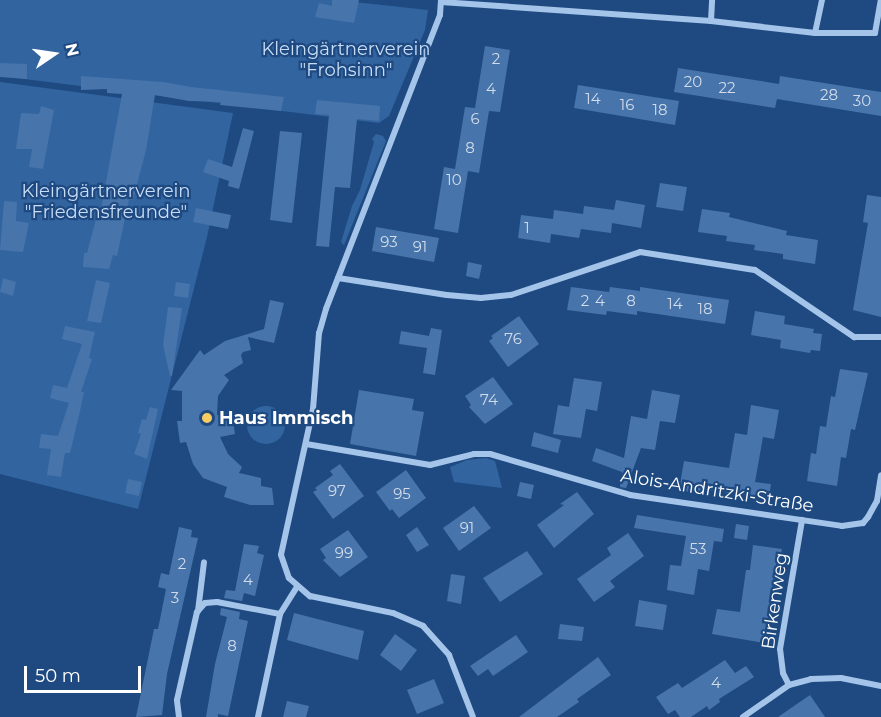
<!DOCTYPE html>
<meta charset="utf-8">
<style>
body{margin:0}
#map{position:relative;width:881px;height:717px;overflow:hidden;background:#1e4a81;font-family:Montserrat,sans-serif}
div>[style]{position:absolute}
.green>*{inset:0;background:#3264a0}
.round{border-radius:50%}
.building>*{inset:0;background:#4774ab}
.street>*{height:6px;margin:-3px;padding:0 3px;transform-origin:3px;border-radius:3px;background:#a4c4e9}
.dots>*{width:16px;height:16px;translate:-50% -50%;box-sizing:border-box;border:3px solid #1e4a81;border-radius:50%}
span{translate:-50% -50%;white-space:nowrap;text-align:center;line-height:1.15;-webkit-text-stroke:4.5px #1e4a81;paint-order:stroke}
.number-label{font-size:15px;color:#d1dcea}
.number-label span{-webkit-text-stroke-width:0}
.park-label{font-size:18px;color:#c8ddf7}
.poi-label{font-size:18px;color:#fff;font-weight:700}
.left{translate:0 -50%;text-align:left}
.street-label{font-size:18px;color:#fff}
.north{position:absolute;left:24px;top:24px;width:60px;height:60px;-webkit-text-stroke:4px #1e4a81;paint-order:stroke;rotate:77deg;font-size:16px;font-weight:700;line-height:24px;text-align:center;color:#fff}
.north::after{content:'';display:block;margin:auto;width:21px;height:27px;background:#fff;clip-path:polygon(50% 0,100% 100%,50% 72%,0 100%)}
.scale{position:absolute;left:24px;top:666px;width:117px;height:27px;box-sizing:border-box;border:3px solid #fff;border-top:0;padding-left:8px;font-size:18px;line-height:21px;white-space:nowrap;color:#fff;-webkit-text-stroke:4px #1e4a81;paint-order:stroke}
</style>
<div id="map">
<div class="green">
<i style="clip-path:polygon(0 0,336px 0,428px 10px,425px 30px,389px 116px,379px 123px,0 76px)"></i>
<i style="clip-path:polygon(0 82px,233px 113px,207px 237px,138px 509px,0 474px)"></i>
<i style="clip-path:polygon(376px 134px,383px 136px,386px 141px,344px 245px,341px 242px,352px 206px,360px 190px,374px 142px,372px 139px)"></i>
<i class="round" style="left:247px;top:406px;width:38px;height:38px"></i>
<i style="clip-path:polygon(486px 458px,495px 461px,502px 488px,454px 482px,450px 467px,467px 460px)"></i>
</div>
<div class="building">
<i style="clip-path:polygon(332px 0,359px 0,354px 23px,315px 17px,319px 3px,332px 6px)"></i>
<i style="clip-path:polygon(485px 46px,510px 50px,500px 112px,489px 111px,479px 173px,468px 171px,458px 233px,434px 229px,444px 167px,455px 169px,465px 107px,475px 108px)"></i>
<i style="clip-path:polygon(0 63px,27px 64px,27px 79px,0 77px)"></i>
<i style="clip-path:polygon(678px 68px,779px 84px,780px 76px,881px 92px,881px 116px,777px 99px,775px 108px,674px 92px)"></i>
<i style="clip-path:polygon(81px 76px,163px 82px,191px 87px,284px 97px,281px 111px,220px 105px,221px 102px,189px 101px,155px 95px,146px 150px,133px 200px,129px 200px,117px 256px,113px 255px,109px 269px,83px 267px,84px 253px,87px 253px,99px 208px,101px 209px,122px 94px,107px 93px,107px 89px,81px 90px)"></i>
<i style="clip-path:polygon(578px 85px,679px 101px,675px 125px,574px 108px)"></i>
<i style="clip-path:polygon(317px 100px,380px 106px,379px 121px,357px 119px,350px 188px,335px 187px,329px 247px,316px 246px,329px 115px,315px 114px)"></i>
<i style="clip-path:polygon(41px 106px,54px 110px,43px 169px,29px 167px,32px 149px,16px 149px,21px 113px,39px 114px)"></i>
<i style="clip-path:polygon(243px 128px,254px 131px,239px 189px,228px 186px,229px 181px,203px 172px,208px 159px,232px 167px)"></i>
<i style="clip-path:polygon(280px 131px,302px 133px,292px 223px,270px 220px)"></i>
<i style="clip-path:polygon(660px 183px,687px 187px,683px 211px,656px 207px)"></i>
<i style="clip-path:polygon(867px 195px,881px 197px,881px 317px,853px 310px,868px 223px,863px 222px)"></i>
<i style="clip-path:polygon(616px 200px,645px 205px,641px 228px,612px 223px,611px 233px,581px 229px,579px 238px,551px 234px,550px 243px,518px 238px,521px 215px,553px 219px,554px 210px,583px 214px,584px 206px,614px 210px)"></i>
<i style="clip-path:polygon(4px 201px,17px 202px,16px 221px,29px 223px,23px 252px,0 250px)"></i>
<i style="clip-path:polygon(196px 208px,231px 215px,228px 229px,193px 222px)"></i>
<i style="clip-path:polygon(702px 209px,730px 213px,729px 217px,787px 231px,786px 235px,818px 240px,815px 264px,783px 259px,783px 254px,754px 250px,755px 245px,726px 241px,727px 236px,698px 232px)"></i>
<i style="clip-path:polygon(376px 227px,439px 238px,434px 262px,372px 251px)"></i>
<i style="clip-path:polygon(468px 262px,482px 265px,479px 279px,466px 276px)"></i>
<i style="clip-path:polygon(3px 278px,16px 282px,13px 296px,0 292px)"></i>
<i style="clip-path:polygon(96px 280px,110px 283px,101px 323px,87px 321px)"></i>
<i style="clip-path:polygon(176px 282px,190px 284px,188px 298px,174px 296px)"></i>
<i style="clip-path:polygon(571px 287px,609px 292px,610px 287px,640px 291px,640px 287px,729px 300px,725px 324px,637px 311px,637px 315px,607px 311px,606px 315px,567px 310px)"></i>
<i style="clip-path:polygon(270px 300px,284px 303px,274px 343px,248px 337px,251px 350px,243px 352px,241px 355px,243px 363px,224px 375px,229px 380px,218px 396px,217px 415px,232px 413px,235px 434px,220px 437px,228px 454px,242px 467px,239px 473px,261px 478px,261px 486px,272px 488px,274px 505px,250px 505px,224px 497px,227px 487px,203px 478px,193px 464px,186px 442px,180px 443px,177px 421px,182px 421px,182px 391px,171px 390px,200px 350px,204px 355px,225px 341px,264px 329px)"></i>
<i style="clip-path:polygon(168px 307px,182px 308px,172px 376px,170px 376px,163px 345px)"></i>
<i style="clip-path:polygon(755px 311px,785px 316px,784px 324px,814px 329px,813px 333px,822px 334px,820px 351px,811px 350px,810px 353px,780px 348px,781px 340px,751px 335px)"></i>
<i style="clip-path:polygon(519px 316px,539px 344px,508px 367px,489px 341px,493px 338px,491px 336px)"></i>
<i style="clip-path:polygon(65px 326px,95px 332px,89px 358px,92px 359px,81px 392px,84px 392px,80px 411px,70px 453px,65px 453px,61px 477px,47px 475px,51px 449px,39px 448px,41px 434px,58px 436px,69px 403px,50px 398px,53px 385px,67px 388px,82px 344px,62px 339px)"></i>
<i style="clip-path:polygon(431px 328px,442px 330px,435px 375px,423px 373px,427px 348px,399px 344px,401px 331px,429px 336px)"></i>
<i style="clip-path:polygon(840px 369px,868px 373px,855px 430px,851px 429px,846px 458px,841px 457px,837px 486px,807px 481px,811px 453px,816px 454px,820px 426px,826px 427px,831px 396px,835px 397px)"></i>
<i style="clip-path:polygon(493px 377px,513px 404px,485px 424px,469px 407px,471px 405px,465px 396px)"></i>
<i style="clip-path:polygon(574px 378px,602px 382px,597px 411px,586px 409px,581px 438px,553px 434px,558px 405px,569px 407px)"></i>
<i style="clip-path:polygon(359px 390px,414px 399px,412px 410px,424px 412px,416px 456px,350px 444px)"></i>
<i style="clip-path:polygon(652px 390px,680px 395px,675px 423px,660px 421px,655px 450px,641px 448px,626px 488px,620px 487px,622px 472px,592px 461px,596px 448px,624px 458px,631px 416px,647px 419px)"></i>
<i style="clip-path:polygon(751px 405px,779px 410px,774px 439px,763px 437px,755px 482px,771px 484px,769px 498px,708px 490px,708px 495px,679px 490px,684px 461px,729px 468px,735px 433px,747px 435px)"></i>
<i style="clip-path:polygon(150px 407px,158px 409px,147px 459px,134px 454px,141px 434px,138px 433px,142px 419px,146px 420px)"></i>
<i style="clip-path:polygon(534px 432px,561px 440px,558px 453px,531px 446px)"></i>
<i style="clip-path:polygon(340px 464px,364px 496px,333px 519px,313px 492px,317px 490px,315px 488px,333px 475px,330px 471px)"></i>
<i style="clip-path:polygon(406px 470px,426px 498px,399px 518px,392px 509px,390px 511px,376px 492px)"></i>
<i style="clip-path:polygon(128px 479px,142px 482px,139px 496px,125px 493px)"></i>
<i style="clip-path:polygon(520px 482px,534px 485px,531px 499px,517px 496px)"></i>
<i style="clip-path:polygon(577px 492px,594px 514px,554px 548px,537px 525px,564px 505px,560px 504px)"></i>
<i style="clip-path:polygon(474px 506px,491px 528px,459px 551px,443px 528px)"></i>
<i style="clip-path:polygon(637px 515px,724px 529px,722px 542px,714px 541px,709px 571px,698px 569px,694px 595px,667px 590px,670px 565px,681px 566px,686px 536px,634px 528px)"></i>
<i style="clip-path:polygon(736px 524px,749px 526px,747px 540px,734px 538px)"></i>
<i style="clip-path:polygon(179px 527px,192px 530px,191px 537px,198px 538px,167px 674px,162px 715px,136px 717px,154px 629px,158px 629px,166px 589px,158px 587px,161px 573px,169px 575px)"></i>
<i style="clip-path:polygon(417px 527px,429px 545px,417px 552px,406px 535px)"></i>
<i style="clip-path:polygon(348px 530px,368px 557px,340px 577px,323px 560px,326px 558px,320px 549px)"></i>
<i style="clip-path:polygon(628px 533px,644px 556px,610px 581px,615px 587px,594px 602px,577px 579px,611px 555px,607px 548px)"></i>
<i style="clip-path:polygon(244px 544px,259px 546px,257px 553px,264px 555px,255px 596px,244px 593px,242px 601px,224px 598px,226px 590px,235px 591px)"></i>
<i style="clip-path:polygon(753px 545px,782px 549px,778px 575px,774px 574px,764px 643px,712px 634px,717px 609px,740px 612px,746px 570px,750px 570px)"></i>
<i style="clip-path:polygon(527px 551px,543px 574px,500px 602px,483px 578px)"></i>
<i style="clip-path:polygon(451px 574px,465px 576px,461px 604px,447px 601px)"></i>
<i style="clip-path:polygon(639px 600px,667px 605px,663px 630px,635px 626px)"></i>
<i style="clip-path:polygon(221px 608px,240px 612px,239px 619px,248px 621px,228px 716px,218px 714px,218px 717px,206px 717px,215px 664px,227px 617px,220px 615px)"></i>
<i style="clip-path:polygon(294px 613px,364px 631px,358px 660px,287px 640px)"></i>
<i style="clip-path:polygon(560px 624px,584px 627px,582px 641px,558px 639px)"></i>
<i style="clip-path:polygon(395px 634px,417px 650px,401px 671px,380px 655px)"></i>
<i style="clip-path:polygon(516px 635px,528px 652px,493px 676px,488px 669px,478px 676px,470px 666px)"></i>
<i style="clip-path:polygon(598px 657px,611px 675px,577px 699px,579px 702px,557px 717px,519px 717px)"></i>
<i style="clip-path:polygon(725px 660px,735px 673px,746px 666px,754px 677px,719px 699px,720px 702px,709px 710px,707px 706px,691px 717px,680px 717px,675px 710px,668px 714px,656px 697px,678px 683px,682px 688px)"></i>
<i style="clip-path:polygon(434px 679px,444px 703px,417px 714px,407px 690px)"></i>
<i style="clip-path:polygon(810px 695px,825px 717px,778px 717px)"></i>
<i style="clip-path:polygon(287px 701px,309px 706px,306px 717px,283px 717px)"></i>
</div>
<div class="street">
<i style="left:441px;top:0;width:15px;rotate:94deg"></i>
<i style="left:440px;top:15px;width:315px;rotate:111.2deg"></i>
<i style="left:326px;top:309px;width:25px;rotate:106deg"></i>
<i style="left:319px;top:333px;width:76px;rotate:94.5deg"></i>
<i style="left:313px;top:409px;width:149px;rotate:102.4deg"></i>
<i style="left:281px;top:555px;width:24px;rotate:71deg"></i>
<i style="left:289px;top:578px;width:28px;rotate:41deg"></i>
<i style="left:310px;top:596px;width:85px;rotate:11.6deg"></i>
<i style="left:393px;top:613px;width:33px;rotate:23deg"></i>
<i style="left:423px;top:626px;width:39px;rotate:48deg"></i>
<i style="left:449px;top:655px;width:66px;rotate:68.8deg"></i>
<i style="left:441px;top:2px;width:271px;rotate:4deg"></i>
<i style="left:711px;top:21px;width:105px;rotate:6.6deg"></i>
<i style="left:815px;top:33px;width:34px;rotate:-78deg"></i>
<i style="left:711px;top:21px;width:21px;rotate:-87deg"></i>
<i style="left:815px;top:33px;width:60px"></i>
<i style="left:875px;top:33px;width:34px;rotate:-80deg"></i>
<i style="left:338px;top:278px;width:110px;rotate:8.9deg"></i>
<i style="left:447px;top:295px;width:34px;rotate:5deg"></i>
<i style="left:481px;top:298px;width:30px;rotate:-6deg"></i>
<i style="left:511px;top:295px;width:136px;rotate:-18.4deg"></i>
<i style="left:640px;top:252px;width:116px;rotate:8.9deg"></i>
<i style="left:755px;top:270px;width:120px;rotate:34.1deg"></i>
<i style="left:854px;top:337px;width:27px"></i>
<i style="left:306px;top:444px;width:126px;rotate:9.6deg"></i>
<i style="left:430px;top:465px;width:45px;rotate:-14deg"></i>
<i style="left:474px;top:454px;width:16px"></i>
<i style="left:490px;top:454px;width:146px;rotate:16.3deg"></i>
<i style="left:630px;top:495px;width:214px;rotate:8.3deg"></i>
<i style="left:842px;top:526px;width:21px;rotate:-8deg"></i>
<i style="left:863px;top:523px;width:8px;rotate:-50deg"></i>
<i style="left:868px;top:517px;width:18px;rotate:-61deg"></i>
<i style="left:877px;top:501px;width:26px;rotate:-81deg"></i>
<i style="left:198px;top:611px;width:49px;rotate:-83deg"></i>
<i style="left:789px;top:685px;width:13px;rotate:-117deg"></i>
<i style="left:783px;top:673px;width:24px;rotate:-97deg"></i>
<i style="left:780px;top:649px;width:131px;rotate:-80.3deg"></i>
<i style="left:179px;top:717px;width:17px;rotate:-97deg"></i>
<i style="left:177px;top:700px;width:90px;rotate:-77.2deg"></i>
<i style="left:197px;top:612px;width:12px;rotate:-48deg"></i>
<i style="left:205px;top:603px;width:12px;rotate:-5deg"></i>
<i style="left:217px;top:602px;width:64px;rotate:10.8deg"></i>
<i style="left:258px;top:717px;width:105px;rotate:-77.9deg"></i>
<i style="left:280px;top:614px;width:32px;rotate:-58deg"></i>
<i style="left:743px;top:717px;width:56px;rotate:-34.8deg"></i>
<i style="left:789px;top:685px;width:23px;rotate:-15deg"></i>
<i style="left:811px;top:679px;width:30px;rotate:-2deg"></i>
<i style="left:841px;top:678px;width:41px;rotate:11.3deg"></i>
</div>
<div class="dots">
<i style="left:207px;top:418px;background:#f8cb63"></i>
</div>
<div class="number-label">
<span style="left:496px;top:59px">2</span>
<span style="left:693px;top:82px">20</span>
<span style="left:727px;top:88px">22</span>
<span style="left:491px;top:89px">4</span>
<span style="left:829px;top:95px">28</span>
<span style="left:593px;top:99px">14</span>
<span style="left:862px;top:101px">30</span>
<span style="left:627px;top:105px">16</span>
<span style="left:660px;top:110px">18</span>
<span style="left:475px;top:119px">6</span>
<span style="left:470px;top:148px">8</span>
<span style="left:454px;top:180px">10</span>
<span style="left:527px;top:228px">1</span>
<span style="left:389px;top:242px">93</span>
<span style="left:420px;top:247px">91</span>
<span style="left:585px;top:301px">2</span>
<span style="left:600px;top:301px">4</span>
<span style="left:631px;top:301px">8</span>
<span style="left:675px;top:304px">14</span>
<span style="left:705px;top:309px">18</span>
<span style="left:513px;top:339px">76</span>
<span style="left:489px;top:400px">74</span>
<span style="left:337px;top:491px">97</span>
<span style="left:402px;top:494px">95</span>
<span style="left:467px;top:528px">91</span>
<span style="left:698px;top:549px">53</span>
<span style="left:344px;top:553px">99</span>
<span style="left:182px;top:564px">2</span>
<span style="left:248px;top:580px">4</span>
<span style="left:175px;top:598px">3</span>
<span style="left:232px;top:646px">8</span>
<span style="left:716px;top:683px">4</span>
</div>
<div class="park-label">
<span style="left:346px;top:60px">Kleingärtnerverein<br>"Frohsinn"</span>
<span style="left:106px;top:202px">Kleingärtnerverein<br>"Friedensfreunde"</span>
</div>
<div class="poi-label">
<span class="left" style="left:219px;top:418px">Haus Immisch</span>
</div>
<div class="street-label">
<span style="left:717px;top:491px;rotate:9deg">Alois-Andritzki-Straße</span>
<span style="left:775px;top:601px;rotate:-82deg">Birkenweg</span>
</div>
<div class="north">N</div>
<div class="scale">50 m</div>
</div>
